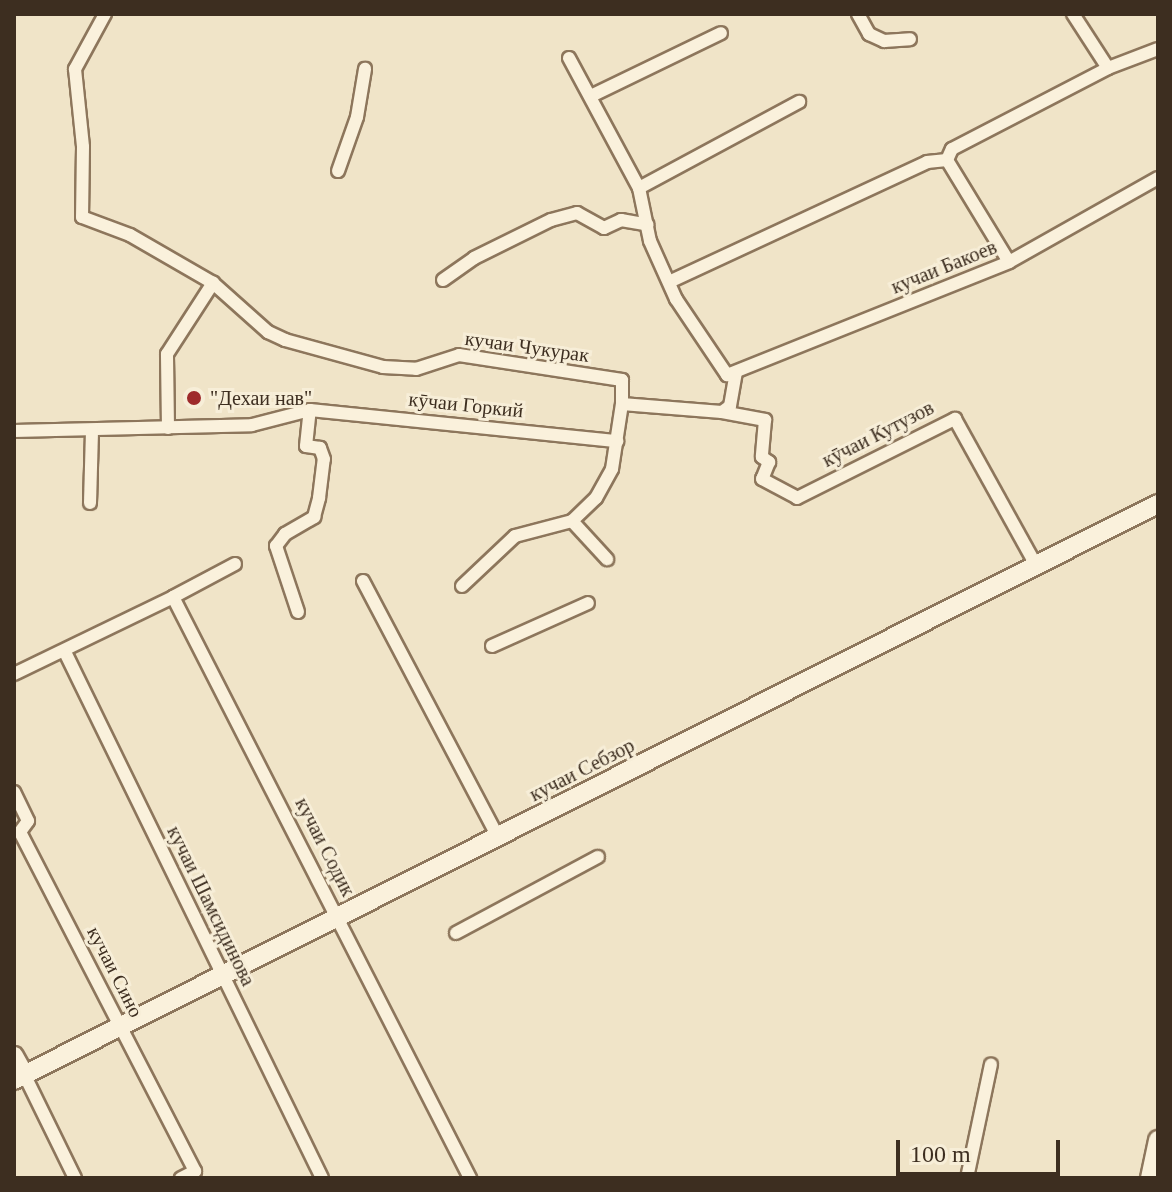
<!DOCTYPE html>
<meta charset="utf-8">
<style>
body{margin:0}
#map{position:relative;width:1172px;height:1192px;overflow:hidden;background:#f0e4c8;font-family:"Times New Roman",serif}
div>[style]{position:absolute}
.roads{filter:drop-shadow(2px 0 #8d765c) drop-shadow(-2px 0 #8d765c) drop-shadow(0 2px #8d765c) drop-shadow(0 -2px #8d765c)}
.street>*{height:12px;margin:-6px;padding:0 6px;transform-origin:6px;border-radius:6px;background:#faf1dc}
.secondary>*{height:18px;margin:-9px;padding:0 9px;transform-origin:9px;border-radius:9px;background:#faf1dc}
.dots>*{width:22px;height:22px;translate:-50% -50%;box-sizing:border-box;border:4px solid #f7eed8;border-radius:50%}
span{translate:-50% -50%;white-space:nowrap;text-align:center;line-height:1.15;-webkit-text-stroke:6px #f7eed8;paint-order:stroke}
.street-label{font-size:20px;color:#3d2e20}
.poi-label{font-size:20px;color:#3d2e20}
.left{translate:0 -50%;text-align:left}
.frame{position:absolute;inset:0;border:16px solid #3d2e20;pointer-events:none}
.scale{position:absolute;left:896px;top:1140px;width:164px;height:36px;box-sizing:border-box;border:4px solid #3d2e20;border-top:0;padding-left:10px;font-size:24px;line-height:28px;white-space:nowrap;color:#3d2e20;-webkit-text-stroke:6px #f7eed8;paint-order:stroke}
</style>
<div id="map">
<div class="roads">
<div class="street">
<i style="left:105px;top:14px;width:63px;rotate:118.6deg"></i>
<i style="left:75px;top:69px;width:78px;rotate:84.1deg"></i>
<i style="left:83px;top:147px;width:70px;rotate:90.8deg"></i>
<i style="left:82px;top:217px;width:51px;rotate:20.6deg"></i>
<i style="left:130px;top:235px;width:96px;rotate:30deg"></i>
<i style="left:213px;top:283px;width:74px;rotate:41.7deg"></i>
<i style="left:268px;top:332px;width:19px;rotate:25deg"></i>
<i style="left:285px;top:340px;width:102px;rotate:15.4deg"></i>
<i style="left:383px;top:367px;width:33px;rotate:3deg"></i>
<i style="left:416px;top:369px;width:45px;rotate:-18deg"></i>
<i style="left:459px;top:355px;width:165px;rotate:8.7deg"></i>
<i style="left:622px;top:380px;width:24px;rotate:90deg"></i>
<i style="left:858px;top:14px;width:23px;rotate:61deg"></i>
<i style="left:869px;top:34px;width:17px;rotate:25deg"></i>
<i style="left:884px;top:41px;width:26px;rotate:-4deg"></i>
<i style="left:1073px;top:14px;width:64px;rotate:57.1deg"></i>
<i style="left:569px;top:58px;width:148px;rotate:61.7deg"></i>
<i style="left:639px;top:188px;width:54px;rotate:78.3deg"></i>
<i style="left:650px;top:241px;width:64px;rotate:65.9deg"></i>
<i style="left:676px;top:299px;width:92px;rotate:56.1deg"></i>
<i style="left:727px;top:375px;width:304px;rotate:-21.8deg"></i>
<i style="left:1009px;top:262px;width:171px;rotate:-29.4deg"></i>
<i style="left:593px;top:95px;width:142px;rotate:-25.8deg"></i>
<i style="left:947px;top:160px;width:119px;rotate:58.7deg"></i>
<i style="left:338px;top:171px;width:57px;rotate:-70.6deg"></i>
<i style="left:357px;top:117px;width:49px;rotate:-80.5deg"></i>
<i style="left:639px;top:188px;width:182px;rotate:-28.3deg"></i>
<i style="left:443px;top:280px;width:38px;rotate:-35deg"></i>
<i style="left:474px;top:258px;width:86px;rotate:-26.3deg"></i>
<i style="left:551px;top:220px;width:27px;rotate:-15deg"></i>
<i style="left:577px;top:213px;width:31px;rotate:29deg"></i>
<i style="left:604px;top:228px;width:19px;rotate:-25deg"></i>
<i style="left:621px;top:220px;width:27px;rotate:10deg"></i>
<i style="left:669px;top:282px;width:285px;rotate:-24.9deg"></i>
<i style="left:927px;top:162px;width:20px;rotate:-6deg"></i>
<i style="left:947px;top:160px;width:12px;rotate:-66deg"></i>
<i style="left:952px;top:149px;width:176px;rotate:-27.4deg"></i>
<i style="left:1108px;top:68px;width:53px;rotate:-20.8deg"></i>
<i style="left:722px;top:412px;width:44px;rotate:10.5deg"></i>
<i style="left:765px;top:420px;width:37px;rotate:95deg"></i>
<i style="left:762px;top:457px;width:9px;rotate:36deg"></i>
<i style="left:769px;top:462px;width:18px;rotate:112deg"></i>
<i style="left:762px;top:479px;width:40px;rotate:28deg"></i>
<i style="left:797px;top:498px;width:177px;rotate:-26.6deg"></i>
<i style="left:955px;top:419px;width:169px;rotate:61deg"></i>
<i style="left:168px;top:428px;width:74px;rotate:-90.8deg"></i>
<i style="left:167px;top:354px;width:85px;rotate:-57.1deg"></i>
<i style="left:14px;top:431px;width:238px;rotate:-1.4deg"></i>
<i style="left:252px;top:425px;width:60px;rotate:-14.5deg"></i>
<i style="left:310px;top:410px;width:309px;rotate:5.8deg"></i>
<i style="left:90px;top:503px;width:72px;rotate:-88.4deg"></i>
<i style="left:572px;top:521px;width:52px;rotate:47.4deg"></i>
<i style="left:235px;top:564px;width:70px;rotate:152deg"></i>
<i style="left:173px;top:597px;width:653px;rotate:62.92deg"></i>
<i style="left:363px;top:581px;width:289px;rotate:62.2deg"></i>
<i style="left:462px;top:586px;width:73px;rotate:-43.3deg"></i>
<i style="left:515px;top:536px;width:59px;rotate:-14.7deg"></i>
<i style="left:572px;top:521px;width:33px;rotate:-44deg"></i>
<i style="left:596px;top:498px;width:33px;rotate:-61deg"></i>
<i style="left:612px;top:469px;width:66px;rotate:-81.3deg"></i>
<i style="left:622px;top:404px;width:100px;rotate:4.6deg"></i>
<i style="left:722px;top:412px;width:10px;rotate:-37deg"></i>
<i style="left:730px;top:406px;width:34px;rotate:-80deg"></i>
<i style="left:298px;top:612px;width:70px;rotate:-108.4deg"></i>
<i style="left:276px;top:546px;width:15px;rotate:-53deg"></i>
<i style="left:285px;top:534px;width:34px;rotate:-30deg"></i>
<i style="left:314px;top:517px;width:20px;rotate:-75deg"></i>
<i style="left:319px;top:498px;width:39px;rotate:-83deg"></i>
<i style="left:324px;top:459px;width:12px;rotate:-110deg"></i>
<i style="left:320px;top:448px;width:14px;rotate:-172deg"></i>
<i style="left:306px;top:446px;width:36px;rotate:-84deg"></i>
<i style="left:492px;top:646px;width:105px;rotate:-24.1deg"></i>
<i style="left:65px;top:652px;width:585px;rotate:63.96deg"></i>
<i style="left:14px;top:674px;width:177px;rotate:-25.8deg"></i>
<i style="left:14px;top:792px;width:32px;rotate:64deg"></i>
<i style="left:28px;top:821px;width:14px;rotate:126deg"></i>
<i style="left:20px;top:832px;width:382px;rotate:62.7deg"></i>
<i style="left:195px;top:1171px;width:16px;rotate:153deg"></i>
<i style="left:456px;top:933px;width:161px;rotate:-28.2deg"></i>
<i style="left:24px;top:1074px;width:116px;rotate:63.9deg"></i>
<i style="left:967px;top:1178px;width:116px;rotate:-78.1deg"></i>
</div>
<div class="secondary">
<i style="left:14px;top:1056px;width:21px;rotate:61deg"></i>
<i style="left:14px;top:1080px;width:1281px;rotate:-26.73deg"></i>
<i style="left:1150px;top:1178px;width:39px;rotate:-78deg"></i>
</div>
</div>
<div class="dots">
<i style="left:194px;top:398px;background:#9e2a2b"></i>
</div>
<div class="street-label">
<span style="left:944px;top:267px;rotate:-22deg">кучаи Бакоев</span>
<span style="left:527px;top:347px;rotate:8deg">кучаи Чукурак</span>
<span style="left:466px;top:405px;rotate:6deg">кӯчаи Горкий</span>
<span style="left:878px;top:434px;rotate:-27deg">кӯчаи Кутузов</span>
<span style="left:582px;top:770px;rotate:-27deg">кучаи Себзор</span>
<span style="left:325px;top:847px;rotate:63deg">кучаи Содик</span>
<span style="left:211px;top:906px;rotate:64deg">кучаи Шамсидинова</span>
<span style="left:115px;top:972px;rotate:63deg">кучаи Сино</span>
</div>
<div class="poi-label">
<span class="left" style="left:210px;top:398px">"Дехаи нав"</span>
</div>
<div class="frame"></div>
<div class="scale">100 m</div>
</div>
